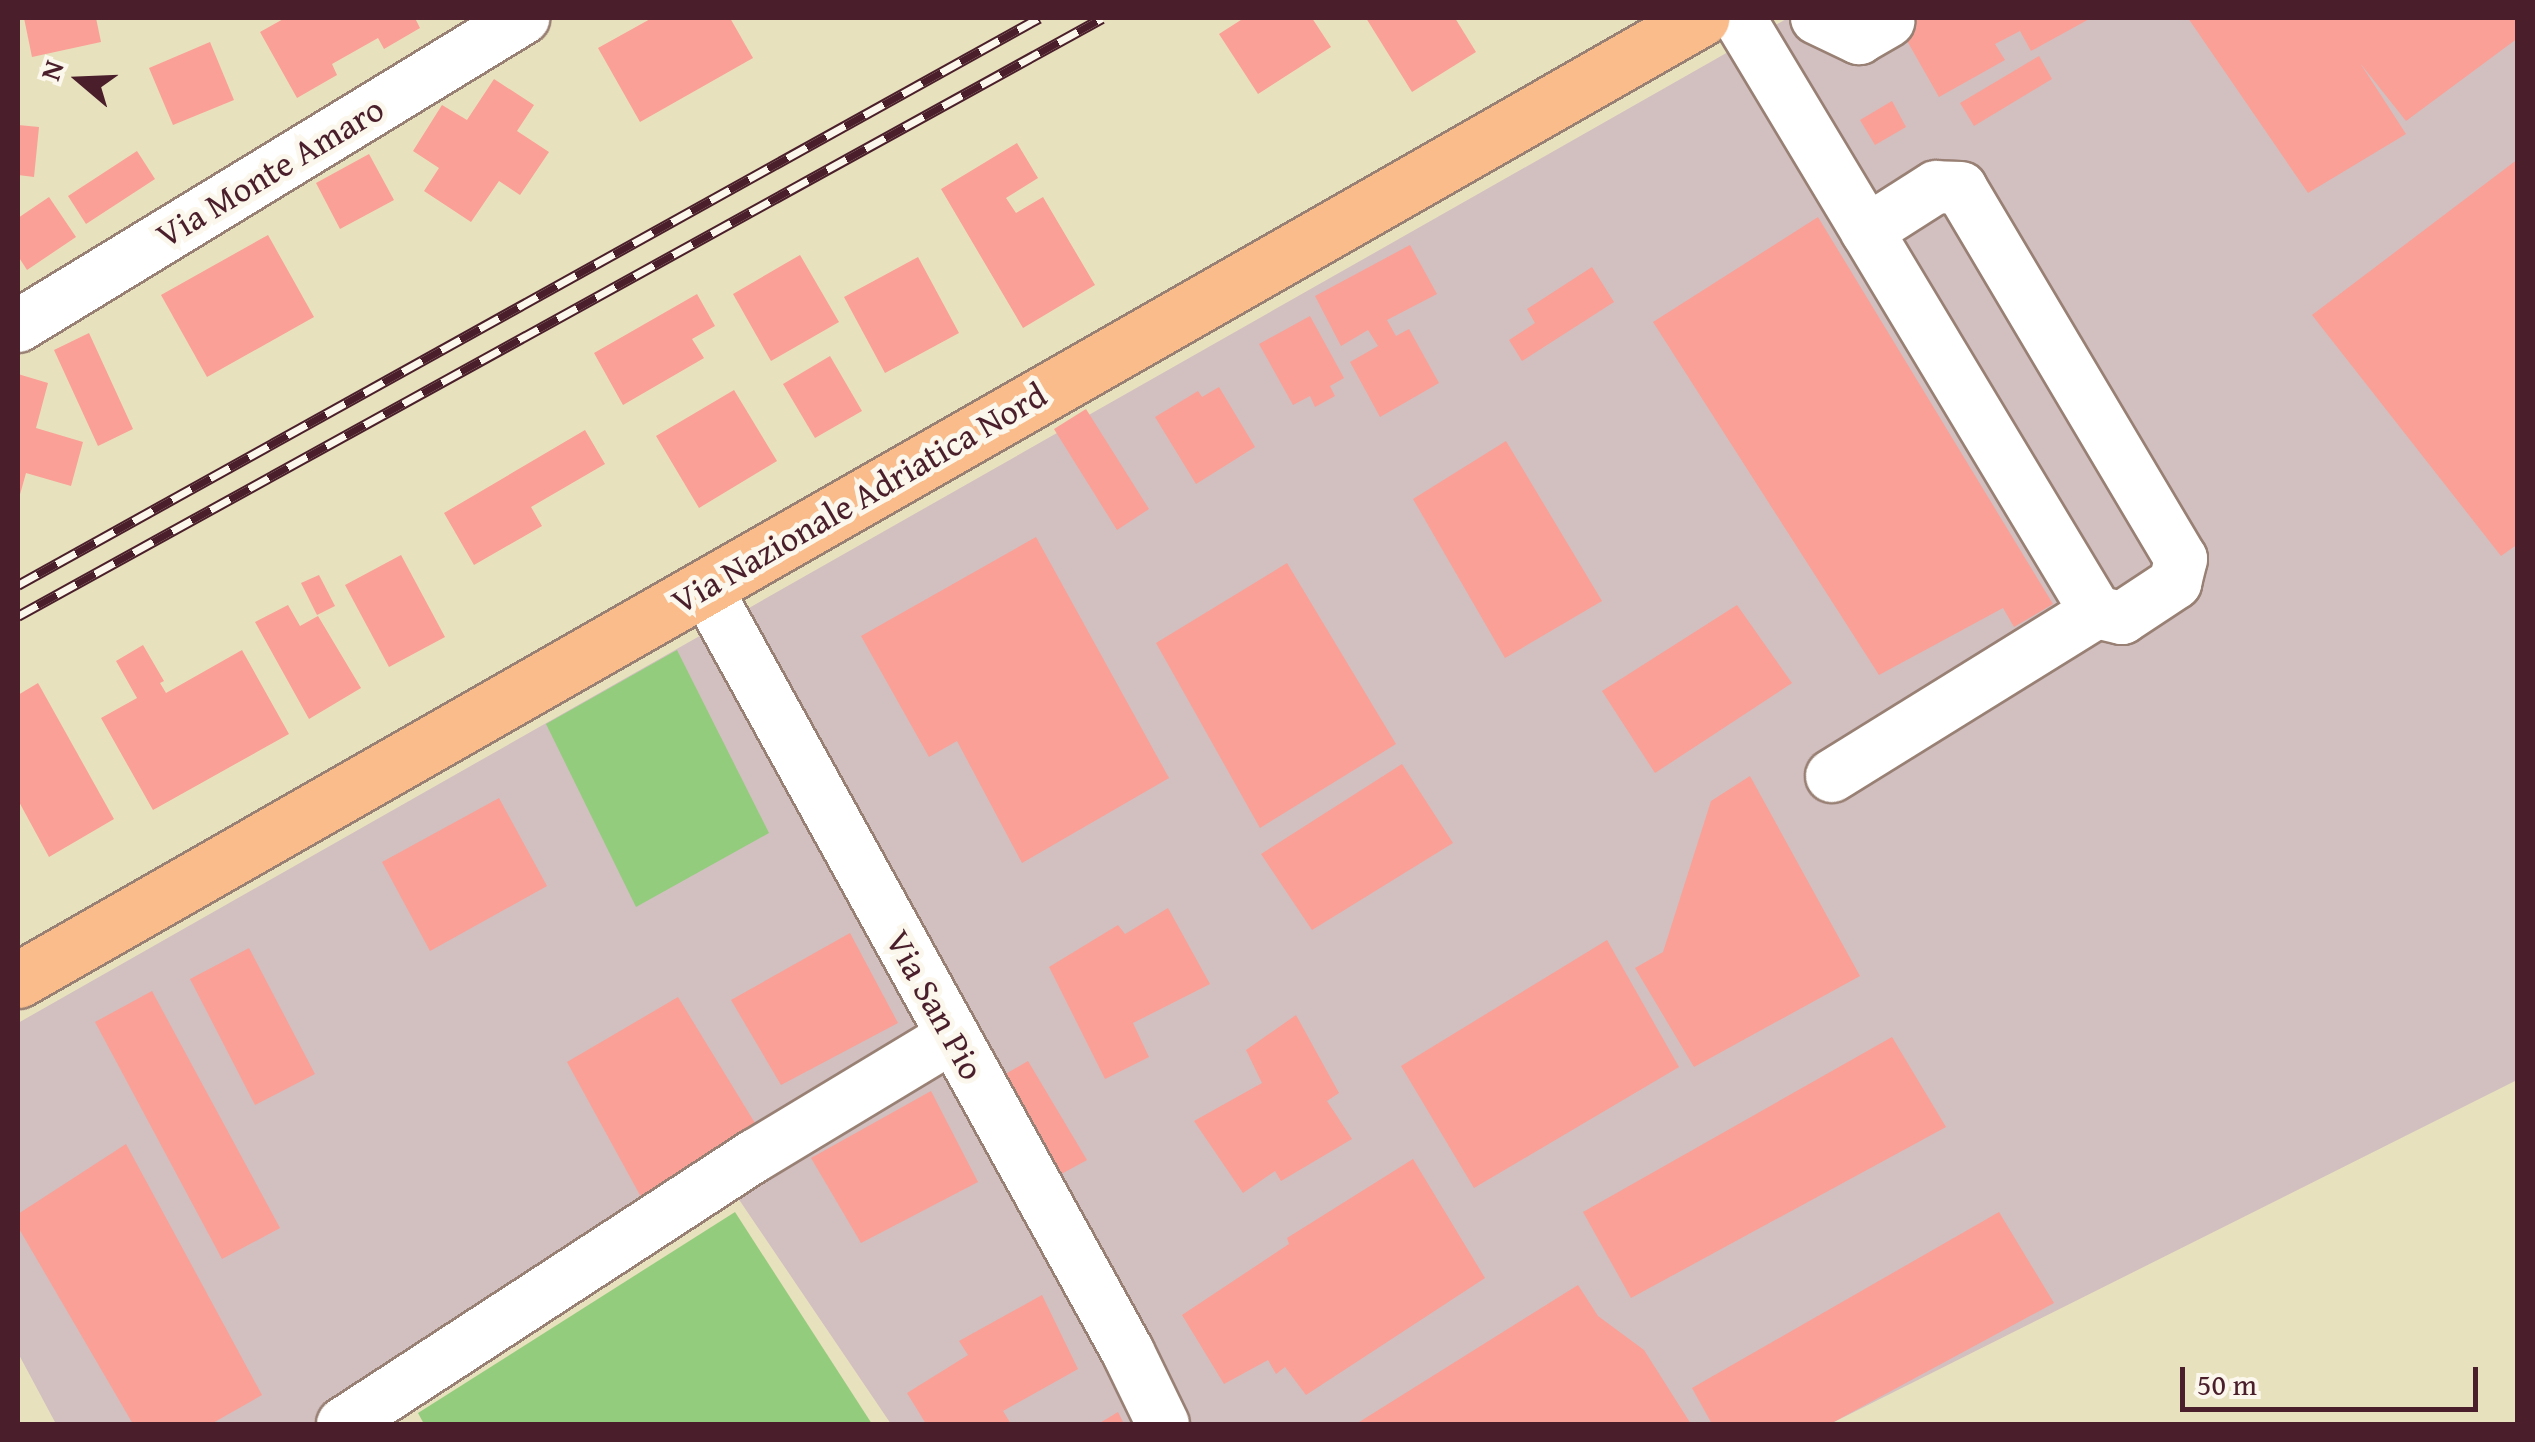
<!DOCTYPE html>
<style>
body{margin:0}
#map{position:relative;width:2535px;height:1442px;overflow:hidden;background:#e8e1be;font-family:"Gentium Book Plus",serif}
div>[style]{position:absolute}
.industrial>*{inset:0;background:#d2bfc0}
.green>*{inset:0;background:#94cc7e}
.building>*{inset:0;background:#faa096}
.roads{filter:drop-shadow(2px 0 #998074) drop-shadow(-2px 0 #998074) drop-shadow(0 2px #998074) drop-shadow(0 -2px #998074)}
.minor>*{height:52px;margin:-26px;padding:0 26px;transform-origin:26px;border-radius:26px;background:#fff}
.major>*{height:55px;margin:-27.5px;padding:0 27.5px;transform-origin:27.5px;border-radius:27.5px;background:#f9bc8a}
.rail>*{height:11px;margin-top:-5.5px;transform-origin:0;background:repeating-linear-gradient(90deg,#fbf7ec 0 22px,#4a1f2b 0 44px);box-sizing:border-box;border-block:2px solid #4a1f2b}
span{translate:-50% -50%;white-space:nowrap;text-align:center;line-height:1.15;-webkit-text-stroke:10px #fbf7ec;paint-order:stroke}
.street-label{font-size:35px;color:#4a1f2b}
.frame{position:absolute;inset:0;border:20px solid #4a1f2b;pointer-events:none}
.north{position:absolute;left:30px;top:30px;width:100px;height:100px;-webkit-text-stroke:8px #fbf7ec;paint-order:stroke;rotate:289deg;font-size:28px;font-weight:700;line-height:40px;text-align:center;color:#4a1f2b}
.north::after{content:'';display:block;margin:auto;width:35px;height:45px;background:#4a1f2b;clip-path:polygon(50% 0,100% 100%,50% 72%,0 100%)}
.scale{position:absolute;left:2180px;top:1367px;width:298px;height:45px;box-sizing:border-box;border:5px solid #4a1f2b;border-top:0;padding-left:12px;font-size:30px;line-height:35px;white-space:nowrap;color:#4a1f2b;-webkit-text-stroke:8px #fbf7ec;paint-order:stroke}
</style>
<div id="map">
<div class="industrial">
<i style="clip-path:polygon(1788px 18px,2517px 18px,2517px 1080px,1830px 1424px,891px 1424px,721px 1173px,314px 1424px,56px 1424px,18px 1353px,18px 1023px)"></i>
</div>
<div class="green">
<i style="clip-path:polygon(677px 650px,769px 833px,636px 907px,546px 724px)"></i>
<i style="clip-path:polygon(735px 1212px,872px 1424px,424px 1424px,418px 1413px)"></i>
</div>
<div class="building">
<i style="clip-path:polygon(24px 18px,96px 18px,101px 42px,32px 57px)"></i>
<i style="clip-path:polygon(285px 18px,415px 18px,420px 28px,384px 49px,378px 38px,332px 64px,337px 75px,297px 98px,260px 32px)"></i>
<i style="clip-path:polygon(652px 18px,730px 18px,753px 58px,640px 122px,598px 48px)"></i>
<i style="clip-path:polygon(1244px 18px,1312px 18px,1331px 47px,1258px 94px,1219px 34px)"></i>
<i style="clip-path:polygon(1366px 18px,1455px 18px,1476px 52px,1412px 92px)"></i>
<i style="clip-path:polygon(1894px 18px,2091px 18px,2031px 51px,2020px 31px,1995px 44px,2005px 60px,1939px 97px)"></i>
<i style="clip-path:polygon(2188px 18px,2518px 18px,2518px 38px,2406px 121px,2360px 63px,2406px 134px,2308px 193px)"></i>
<i style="clip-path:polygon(210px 42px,234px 100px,173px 125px,149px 68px)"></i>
<i style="clip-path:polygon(2039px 56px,2052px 79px,1974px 126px,1960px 103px)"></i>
<i style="clip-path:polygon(494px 79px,534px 105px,517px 131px,549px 152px,520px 195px,499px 181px,471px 222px,424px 191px,439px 168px,413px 151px,442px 105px,467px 120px)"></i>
<i style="clip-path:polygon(1892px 101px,1906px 127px,1875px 145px,1860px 120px)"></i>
<i style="clip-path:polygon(18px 125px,39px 127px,34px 177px,18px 175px)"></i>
<i style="clip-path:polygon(1017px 143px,1038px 178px,1006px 198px,1016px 213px,1043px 197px,1095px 285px,1023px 328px,941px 189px)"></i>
<i style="clip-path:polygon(137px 151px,155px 179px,86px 224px,68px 196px)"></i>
<i style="clip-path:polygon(369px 154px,394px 200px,340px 229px,316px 183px)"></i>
<i style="clip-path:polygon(2518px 159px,2518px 544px,2501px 556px,2312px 315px)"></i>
<i style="clip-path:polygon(49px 197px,76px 237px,27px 270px,18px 256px,18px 218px)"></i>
<i style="clip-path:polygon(1818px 217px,2053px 604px,2014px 627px,2003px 608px,1879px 675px,1653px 322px)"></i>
<i style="clip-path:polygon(268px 235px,314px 317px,207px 377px,161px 295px)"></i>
<i style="clip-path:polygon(1410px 245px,1437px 294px,1387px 320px,1396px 336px,1409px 329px,1439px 383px,1380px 417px,1350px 362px,1378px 346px,1368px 330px,1341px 346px,1315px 296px)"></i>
<i style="clip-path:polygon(800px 255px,839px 322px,771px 361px,733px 294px)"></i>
<i style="clip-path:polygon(918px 257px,959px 333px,885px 373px,844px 297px)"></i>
<i style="clip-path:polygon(1592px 267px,1614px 302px,1522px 361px,1509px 340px,1535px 323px,1527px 309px)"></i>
<i style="clip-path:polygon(697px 294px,715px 326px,692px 339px,704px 358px,623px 405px,594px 353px)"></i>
<i style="clip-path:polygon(1310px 316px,1344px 378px,1330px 386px,1335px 396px,1315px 407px,1310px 396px,1293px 405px,1259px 344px)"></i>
<i style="clip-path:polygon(89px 333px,133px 429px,98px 446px,54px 350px)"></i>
<i style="clip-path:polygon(830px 356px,862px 411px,815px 438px,783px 384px)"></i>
<i style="clip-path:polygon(18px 374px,48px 383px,36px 428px,83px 442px,71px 486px,26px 473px,19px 498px)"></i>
<i style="clip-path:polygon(1219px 387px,1255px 447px,1196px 484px,1155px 417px,1198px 391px,1202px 397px)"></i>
<i style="clip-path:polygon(734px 390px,777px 461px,699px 508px,656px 436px)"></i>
<i style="clip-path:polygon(1086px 409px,1149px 509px,1117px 530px,1054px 429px)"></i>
<i style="clip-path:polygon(585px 430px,605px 464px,531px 507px,542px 526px,474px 565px,444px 513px)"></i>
<i style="clip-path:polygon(1506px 441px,1602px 601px,1505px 658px,1413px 499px)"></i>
<i style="clip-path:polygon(1036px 537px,1169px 778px,1022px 863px,957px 741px,929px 757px,861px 636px)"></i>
<i style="clip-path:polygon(401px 555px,445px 637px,389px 667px,345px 585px)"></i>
<i style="clip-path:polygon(1287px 563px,1396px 744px,1260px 828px,1156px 643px)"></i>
<i style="clip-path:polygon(319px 575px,335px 606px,317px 615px,301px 583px)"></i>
<i style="clip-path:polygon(288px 605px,300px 626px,318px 616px,361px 688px,309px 719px,255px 622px)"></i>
<i style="clip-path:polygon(1737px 605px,1792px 683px,1655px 773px,1602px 691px)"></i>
<i style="clip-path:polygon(143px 645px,164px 681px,160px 683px,166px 693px,242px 650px,289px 734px,153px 810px,101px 718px,137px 698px,116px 661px)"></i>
<i style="clip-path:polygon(38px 683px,114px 819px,49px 857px,18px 800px,18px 695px)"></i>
<i style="clip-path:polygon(1402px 764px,1453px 843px,1312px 930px,1261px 854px)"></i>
<i style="clip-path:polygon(1750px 776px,1860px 976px,1694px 1067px,1635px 968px,1663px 952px,1711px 801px)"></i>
<i style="clip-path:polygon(499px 798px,547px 886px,430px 951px,382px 862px)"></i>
<i style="clip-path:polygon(1168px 908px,1210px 984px,1133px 1023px,1149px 1057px,1105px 1079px,1049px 967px,1118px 925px,1125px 934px)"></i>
<i style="clip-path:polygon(850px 933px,898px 1023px,781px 1085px,731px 1000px)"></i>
<i style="clip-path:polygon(1607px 940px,1679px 1067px,1474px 1188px,1401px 1066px)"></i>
<i style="clip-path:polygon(249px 948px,315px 1074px,255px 1105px,190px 979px)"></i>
<i style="clip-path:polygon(152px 991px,280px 1228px,222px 1259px,95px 1022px)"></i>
<i style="clip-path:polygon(678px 997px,758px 1128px,641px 1197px,567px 1062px)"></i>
<i style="clip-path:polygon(1296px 1015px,1339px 1093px,1327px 1101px,1352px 1139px,1281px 1181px,1275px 1171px,1243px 1193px,1194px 1121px,1262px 1083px,1246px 1050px)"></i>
<i style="clip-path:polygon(1892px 1037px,1946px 1127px,1631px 1298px,1583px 1212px)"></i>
<i style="clip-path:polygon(1028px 1061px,1087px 1160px,1054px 1178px,995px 1080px)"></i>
<i style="clip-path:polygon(931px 1091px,978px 1182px,861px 1243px,811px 1158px)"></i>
<i style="clip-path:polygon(126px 1144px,262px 1395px,211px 1424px,133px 1424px,18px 1227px,18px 1214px)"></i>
<i style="clip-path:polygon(1413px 1159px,1485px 1278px,1306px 1395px,1285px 1367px,1276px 1374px,1268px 1360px,1224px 1384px,1182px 1315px,1289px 1244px,1287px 1238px)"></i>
<i style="clip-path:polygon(1999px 1212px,2054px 1303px,1830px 1424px,1712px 1424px,1692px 1388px)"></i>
<i style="clip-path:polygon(1578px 1285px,1598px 1316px,1644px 1350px,1691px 1424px,1356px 1424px)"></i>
<i style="clip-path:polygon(1042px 1295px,1078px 1369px,1003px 1411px,1011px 1424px,926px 1424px,907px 1393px,968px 1355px,959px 1341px)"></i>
<i style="clip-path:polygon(1118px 1412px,1124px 1424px,1098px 1424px)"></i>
</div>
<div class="roads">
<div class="minor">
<i style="left:1739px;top:18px;width:693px;rotate:58.99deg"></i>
<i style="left:2096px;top:612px;width:27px;rotate:13deg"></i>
<i style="left:2122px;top:618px;width:64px;rotate:-33.4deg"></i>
<i style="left:2175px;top:583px;width:25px;rotate:-76deg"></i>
<i style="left:2181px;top:559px;width:431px;rotate:-120.7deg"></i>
<i style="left:1961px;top:188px;width:25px;rotate:-178deg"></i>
<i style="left:1936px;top:187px;width:82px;rotate:147.5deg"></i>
<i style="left:1817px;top:18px;width:47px;rotate:25.5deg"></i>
<i style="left:1859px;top:38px;width:34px;rotate:-30deg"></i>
<i style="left:18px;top:326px;width:592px;rotate:-31.38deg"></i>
<i style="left:705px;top:587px;width:874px;rotate:61.06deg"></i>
<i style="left:1128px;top:1352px;width:80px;rotate:64.1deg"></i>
<i style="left:1832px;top:776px;width:311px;rotate:-31.8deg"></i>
<i style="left:343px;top:1424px;width:493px;rotate:-33.1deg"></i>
<i style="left:756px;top:1155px;width:230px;rotate:-31.1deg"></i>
</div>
<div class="major">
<i style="left:18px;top:980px;width:1939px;rotate:-29.75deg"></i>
</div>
</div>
<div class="rail">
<i style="left:18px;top:585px;width:1168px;rotate:-29.05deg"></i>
<i style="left:18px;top:616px;width:1238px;rotate:-28.88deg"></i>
</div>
<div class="street-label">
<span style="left:270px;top:172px;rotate:-31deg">Via Monte Amaro</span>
<span style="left:859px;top:498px;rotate:-30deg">Via Nazionale Adriatica Nord</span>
<span style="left:935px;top:1005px;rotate:61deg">Via San Pio</span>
</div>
<div class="frame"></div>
<div class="north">N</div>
<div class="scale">50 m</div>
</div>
